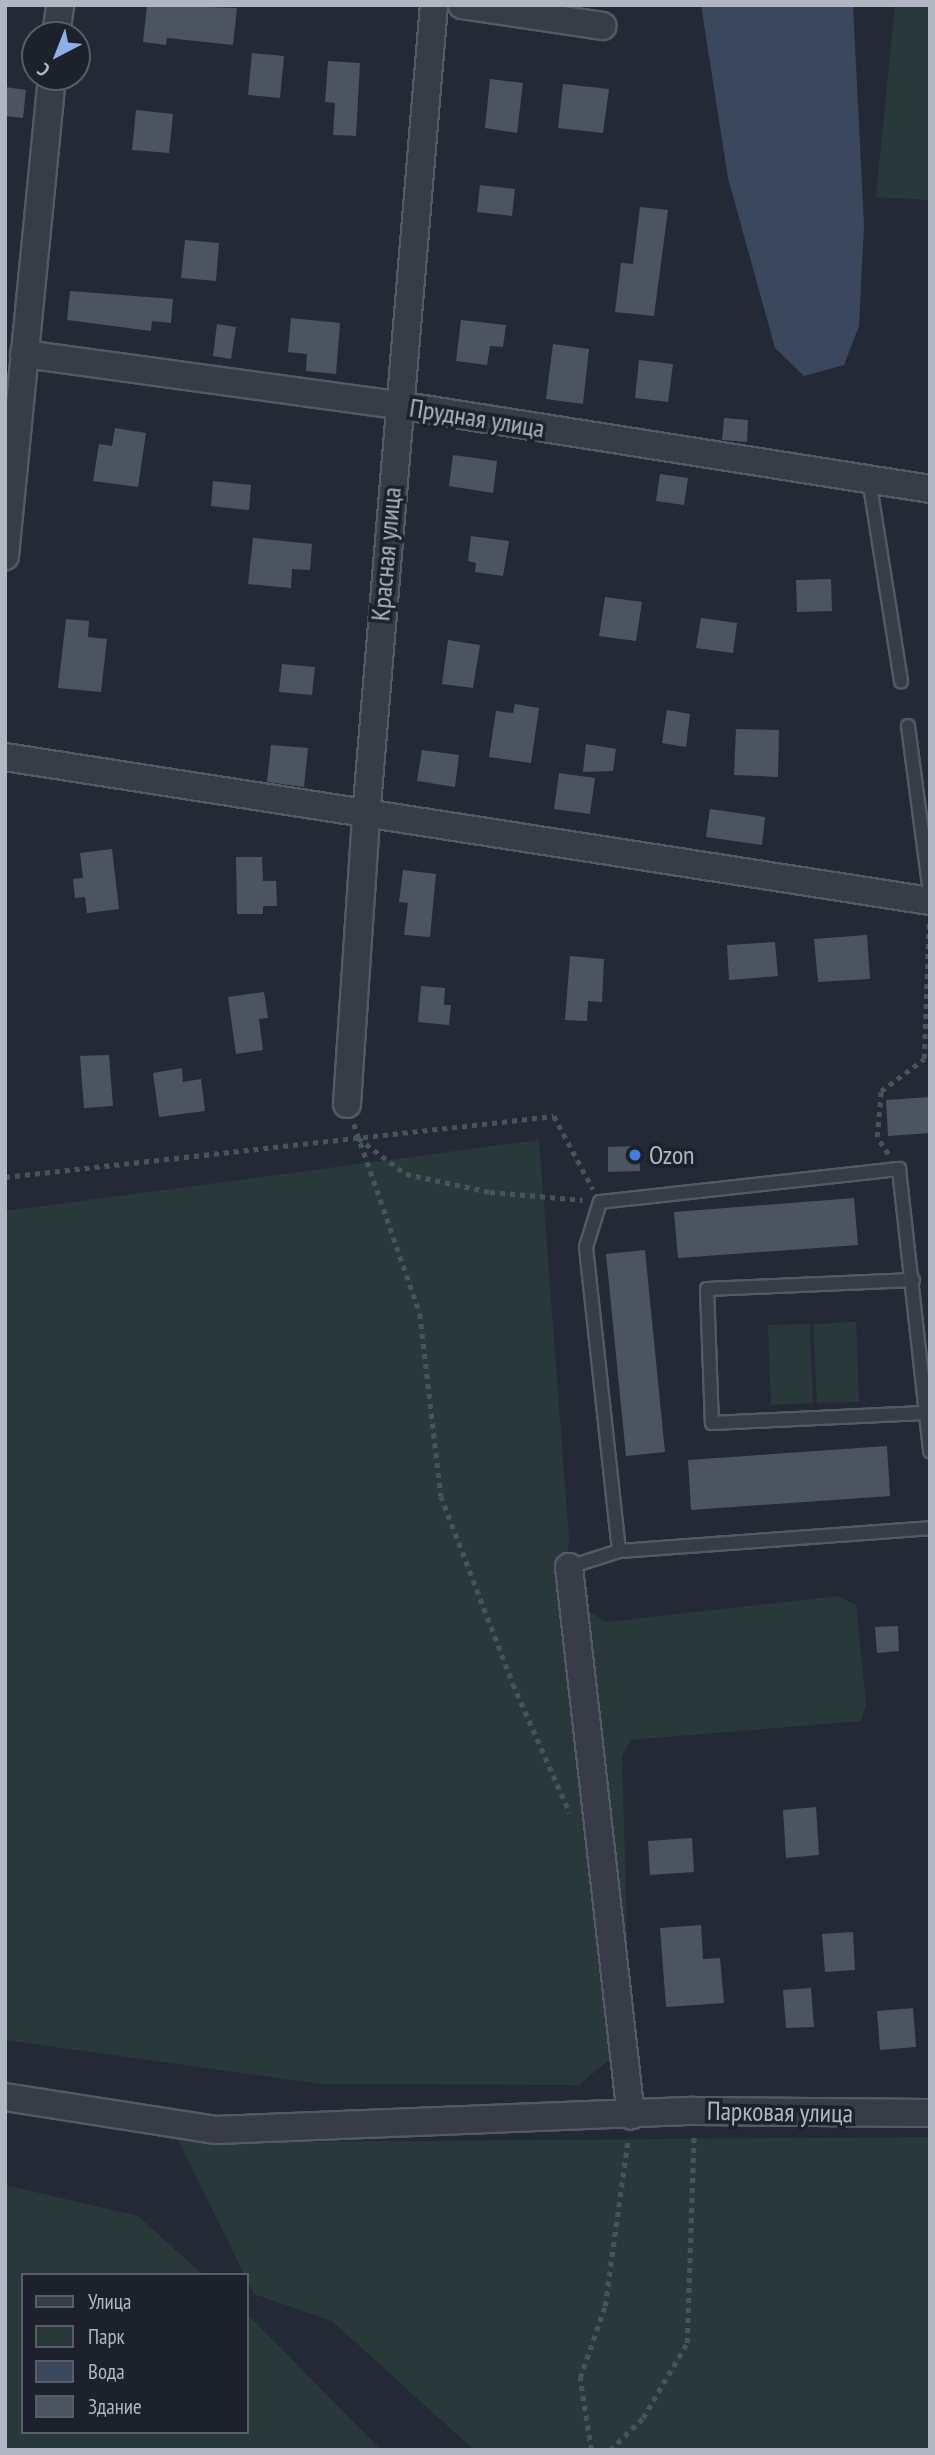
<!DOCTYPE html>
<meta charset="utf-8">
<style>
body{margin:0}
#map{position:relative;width:935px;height:2455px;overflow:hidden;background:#232a35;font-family:"PT Sans Narrow",sans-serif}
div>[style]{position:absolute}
.green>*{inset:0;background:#29393a}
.water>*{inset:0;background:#3b475c}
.building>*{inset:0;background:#4c5461}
.path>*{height:4.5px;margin-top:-2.25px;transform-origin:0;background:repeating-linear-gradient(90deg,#475558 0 5px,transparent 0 10px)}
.roads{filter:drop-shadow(2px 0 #545a64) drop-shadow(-2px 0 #545a64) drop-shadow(0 2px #545a64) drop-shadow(0 -2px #545a64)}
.lane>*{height:12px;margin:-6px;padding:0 6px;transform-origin:6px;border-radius:6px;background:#373c46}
.street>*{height:26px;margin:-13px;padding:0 13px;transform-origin:13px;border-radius:13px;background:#373c46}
.dots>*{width:19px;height:19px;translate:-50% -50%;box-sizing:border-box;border:4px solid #1c212b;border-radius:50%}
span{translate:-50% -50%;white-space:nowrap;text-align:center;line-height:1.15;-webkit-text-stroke:7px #1c212b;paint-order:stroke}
.street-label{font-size:26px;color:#b1b7c2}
.poi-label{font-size:26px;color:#b1b7c2}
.left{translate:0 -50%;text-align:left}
.frame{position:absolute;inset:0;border:7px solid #b1b7c2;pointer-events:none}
.legend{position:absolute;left:21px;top:2273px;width:228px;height:161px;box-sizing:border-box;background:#1c212b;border:2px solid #585d67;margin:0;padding:9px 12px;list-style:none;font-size:21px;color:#b1b7c2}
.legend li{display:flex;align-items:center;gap:14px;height:35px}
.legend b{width:35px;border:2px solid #585d67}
.north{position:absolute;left:21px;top:21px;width:70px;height:70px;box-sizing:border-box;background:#1c212b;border:2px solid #585d67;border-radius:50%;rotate:222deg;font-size:19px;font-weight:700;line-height:28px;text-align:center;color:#b1b7c2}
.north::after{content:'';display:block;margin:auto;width:24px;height:32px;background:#90aee9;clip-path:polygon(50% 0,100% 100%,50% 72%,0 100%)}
</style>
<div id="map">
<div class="green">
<i style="clip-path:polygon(895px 5px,930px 5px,930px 200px,876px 197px)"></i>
<i style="clip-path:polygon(539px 1140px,569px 1539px,563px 1595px,606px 1622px,837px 1596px,856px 1605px,866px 1705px,861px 1721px,631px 1740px,622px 1756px,630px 2042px,579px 2085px,321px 2084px,5px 2040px,5px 1211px)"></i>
<i style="clip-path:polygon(856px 1322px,859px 1402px,817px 1403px,813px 1324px)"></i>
<i style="clip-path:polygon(810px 1324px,813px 1403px,771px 1405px,768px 1325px)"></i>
<i style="clip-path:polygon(175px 2134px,282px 2142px,930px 2137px,930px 2450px,474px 2450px,332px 2321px,254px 2294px)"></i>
<i style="clip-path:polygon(5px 2185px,138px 2216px,203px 2275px,23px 2275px,23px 2432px,247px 2432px,247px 2314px,381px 2450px,5px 2450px)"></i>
</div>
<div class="water">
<i style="clip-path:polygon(701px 5px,853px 5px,864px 225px,859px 326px,844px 365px,804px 376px,775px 348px,728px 178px)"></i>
</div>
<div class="building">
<i style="clip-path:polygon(147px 5px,237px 8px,233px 45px,167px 38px,166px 45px,143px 42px)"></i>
<i style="clip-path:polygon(252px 53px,284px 56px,280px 98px,248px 95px)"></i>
<i style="clip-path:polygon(328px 61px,360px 63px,356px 136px,333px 135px,335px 103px,325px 102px)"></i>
<i style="clip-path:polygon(490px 79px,523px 83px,517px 133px,485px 128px)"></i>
<i style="clip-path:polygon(563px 84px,609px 89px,603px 133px,558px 128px)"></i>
<i style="clip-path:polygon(5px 87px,26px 90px,23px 118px,5px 116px)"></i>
<i style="clip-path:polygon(136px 110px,173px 114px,169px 153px,132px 150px)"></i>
<i style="clip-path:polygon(480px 185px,515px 189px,512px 216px,477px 212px)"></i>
<i style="clip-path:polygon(640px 207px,668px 210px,654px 316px,615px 312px,621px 263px,633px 264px)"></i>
<i style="clip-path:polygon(185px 240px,219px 243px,216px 281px,181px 278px)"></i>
<i style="clip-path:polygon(70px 291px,173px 299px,171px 323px,152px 321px,151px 331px,67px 320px)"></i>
<i style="clip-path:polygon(291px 318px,340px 323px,336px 374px,306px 371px,307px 354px,288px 352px)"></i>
<i style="clip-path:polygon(461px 320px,506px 325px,503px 347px,490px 346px,487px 365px,456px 361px)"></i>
<i style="clip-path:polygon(217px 324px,236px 327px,231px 359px,213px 356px)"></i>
<i style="clip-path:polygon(553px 344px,589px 349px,583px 404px,546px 399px)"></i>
<i style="clip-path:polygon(639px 360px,673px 364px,668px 402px,635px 398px)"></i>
<i style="clip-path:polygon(724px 418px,748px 420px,747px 442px,722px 440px)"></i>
<i style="clip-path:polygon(115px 428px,146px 433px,138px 487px,93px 481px,99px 444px,112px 446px)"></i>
<i style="clip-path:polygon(453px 455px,497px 461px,493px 493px,449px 486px)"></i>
<i style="clip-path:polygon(660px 474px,688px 478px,684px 505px,656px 501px)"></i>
<i style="clip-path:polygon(213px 481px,251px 485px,249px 510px,211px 506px)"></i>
<i style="clip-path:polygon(471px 536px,509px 541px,503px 576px,475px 572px,476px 563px,468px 561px)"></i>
<i style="clip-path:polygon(253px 538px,312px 544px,310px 570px,292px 569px,291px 588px,248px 584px)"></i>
<i style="clip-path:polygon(831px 579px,832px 611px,797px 612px,796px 580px)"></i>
<i style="clip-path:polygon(605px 597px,642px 602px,636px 641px,599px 636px)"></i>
<i style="clip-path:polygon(701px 618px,737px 623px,733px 653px,696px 648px)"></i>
<i style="clip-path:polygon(66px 619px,89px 621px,88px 637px,107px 639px,101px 692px,58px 688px)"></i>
<i style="clip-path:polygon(448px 640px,480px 645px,473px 688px,442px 684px)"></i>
<i style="clip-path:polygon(282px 664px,315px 667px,312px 695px,279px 692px)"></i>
<i style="clip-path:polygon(515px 704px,539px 708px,531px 763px,489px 757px,496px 711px,513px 713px)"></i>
<i style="clip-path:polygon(667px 710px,690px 714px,686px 747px,662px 743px)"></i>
<i style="clip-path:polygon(736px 729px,779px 730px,778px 777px,734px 775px)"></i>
<i style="clip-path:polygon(586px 744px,616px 749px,613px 771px,583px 772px)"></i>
<i style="clip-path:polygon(271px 745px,308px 748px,304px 787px,267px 782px)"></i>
<i style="clip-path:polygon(422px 750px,459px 755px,455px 787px,417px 781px)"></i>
<i style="clip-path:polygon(559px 773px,595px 778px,590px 814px,554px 809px)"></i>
<i style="clip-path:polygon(710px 809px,765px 817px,762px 845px,706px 837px)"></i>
<i style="clip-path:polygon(112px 849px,119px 909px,87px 913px,85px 897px,75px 898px,73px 879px,83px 878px,80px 853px)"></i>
<i style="clip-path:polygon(236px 857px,262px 857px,263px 881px,276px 881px,277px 906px,263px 906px,263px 914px,237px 914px)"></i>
<i style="clip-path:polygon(403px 870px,436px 874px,430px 937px,404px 935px,408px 903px,399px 902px)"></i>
<i style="clip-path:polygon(867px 935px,870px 979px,818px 982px,814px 939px)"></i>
<i style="clip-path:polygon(775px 942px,778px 976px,729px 980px,727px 945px)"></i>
<i style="clip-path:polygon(570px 956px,604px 959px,602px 1002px,588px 1001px,587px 1021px,565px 1020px)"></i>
<i style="clip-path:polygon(421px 986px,445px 988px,444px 1005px,451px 1005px,449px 1025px,418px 1022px)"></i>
<i style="clip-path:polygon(264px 992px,268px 1018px,259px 1019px,263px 1050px,236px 1054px,228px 997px)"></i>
<i style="clip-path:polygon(109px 1055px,113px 1106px,84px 1108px,80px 1056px)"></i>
<i style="clip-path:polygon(182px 1068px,183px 1082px,201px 1079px,205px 1111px,159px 1117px,153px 1073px)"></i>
<i style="clip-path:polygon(930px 1097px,930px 1133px,888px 1136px,886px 1100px)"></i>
<i style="clip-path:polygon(639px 1146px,640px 1171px,608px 1172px,608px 1147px)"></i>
<i style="clip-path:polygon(854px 1198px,858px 1245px,678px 1258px,674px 1212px)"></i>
<i style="clip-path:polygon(645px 1250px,665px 1452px,626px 1456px,606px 1254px)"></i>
<i style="clip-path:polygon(887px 1446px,890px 1496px,691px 1510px,688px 1460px)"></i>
<i style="clip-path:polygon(898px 1626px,899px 1651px,877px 1653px,875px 1627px)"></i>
<i style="clip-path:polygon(816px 1807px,819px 1855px,786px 1858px,783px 1810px)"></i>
<i style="clip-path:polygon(692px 1838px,694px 1872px,650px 1875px,648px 1841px)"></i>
<i style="clip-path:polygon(701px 1925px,703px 1959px,720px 1958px,724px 2003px,666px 2007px,660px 1928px)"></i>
<i style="clip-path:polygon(853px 1932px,855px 1970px,825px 1972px,822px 1934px)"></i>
<i style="clip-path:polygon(811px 1988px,814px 2027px,786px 2028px,783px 1990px)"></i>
<i style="clip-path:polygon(913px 2008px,916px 2047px,880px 2050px,877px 2011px)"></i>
</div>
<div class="path">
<i style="left:354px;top:1124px;width:201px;rotate:70.8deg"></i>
<i style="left:420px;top:1314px;width:183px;rotate:83.4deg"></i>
<i style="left:441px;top:1496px;width:201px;rotate:69deg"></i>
<i style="left:513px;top:1684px;width:141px;rotate:66.2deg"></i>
<i style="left:358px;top:1138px;width:60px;rotate:36.9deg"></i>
<i style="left:406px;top:1174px;width:86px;rotate:12.1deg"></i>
<i style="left:490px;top:1192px;width:93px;rotate:4.9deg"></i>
<i style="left:888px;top:1154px;width:20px;rotate:-123deg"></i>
<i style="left:877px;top:1137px;width:46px;rotate:-85deg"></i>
<i style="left:881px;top:1091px;width:54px;rotate:-36.7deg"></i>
<i style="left:924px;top:1059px;width:136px;rotate:-87.9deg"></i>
<i style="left:5px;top:1177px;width:552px;rotate:-6.34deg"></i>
<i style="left:554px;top:1116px;width:83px;rotate:61.9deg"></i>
<i style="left:591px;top:2450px;width:73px;rotate:-98.7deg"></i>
<i style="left:580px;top:2378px;width:76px;rotate:-70.9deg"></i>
<i style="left:605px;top:2306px;width:169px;rotate:-82.2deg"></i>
<i style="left:610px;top:2450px;width:46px;rotate:-44.1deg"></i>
<i style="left:643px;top:2418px;width:87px;rotate:-59.6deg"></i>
<i style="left:687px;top:2343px;width:209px;rotate:-88.1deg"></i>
</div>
<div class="roads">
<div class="lane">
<i style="left:869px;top:479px;width:205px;rotate:81deg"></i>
<i style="left:908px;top:726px;width:169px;rotate:82.5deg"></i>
<i style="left:913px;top:1280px;width:206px;rotate:177.5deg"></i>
<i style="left:707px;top:1289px;width:134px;rotate:87.9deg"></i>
<i style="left:712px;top:1423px;width:211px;rotate:-2.7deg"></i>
<i style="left:619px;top:1551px;width:306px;rotate:-96.2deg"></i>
<i style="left:586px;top:1247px;width:47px;rotate:-72.7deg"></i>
<i style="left:600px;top:1202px;width:301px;rotate:-6.3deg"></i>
<i style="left:899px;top:1169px;width:284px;rotate:83.7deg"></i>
<i style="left:569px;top:1567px;width:52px;rotate:-17.7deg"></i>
<i style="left:619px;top:1551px;width:312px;rotate:-4.2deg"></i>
</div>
<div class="street">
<i style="left:462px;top:5px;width:142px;rotate:8.5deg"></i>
<i style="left:56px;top:35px;width:30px;rotate:-82deg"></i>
<i style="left:24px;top:354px;width:377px;rotate:7.8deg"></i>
<i style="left:398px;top:405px;width:539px;rotate:8.97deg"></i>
<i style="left:5px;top:556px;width:481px;rotate:-84.4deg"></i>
<i style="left:5px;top:757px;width:936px;rotate:8.85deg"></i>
<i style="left:347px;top:1104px;width:289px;rotate:-86.2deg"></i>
<i style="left:366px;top:816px;width:814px;rotate:-85.21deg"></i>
<i style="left:569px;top:1567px;width:552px;rotate:83.56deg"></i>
<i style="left:5px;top:2097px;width:214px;rotate:8.9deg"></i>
<i style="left:216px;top:2130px;width:478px;rotate:-2.3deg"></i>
<i style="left:694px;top:2111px;width:236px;rotate:0.5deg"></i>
</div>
</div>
<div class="dots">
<i style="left:635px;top:1155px;background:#3f7fe0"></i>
</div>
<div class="street-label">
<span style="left:477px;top:418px;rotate:9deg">Прудная улица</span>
<span style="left:386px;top:554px;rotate:-85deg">Красная улица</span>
<span style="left:780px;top:2112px;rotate:1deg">Парковая улица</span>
</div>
<div class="poi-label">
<span class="left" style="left:649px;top:1155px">Ozon</span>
</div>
<div class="frame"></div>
<ul class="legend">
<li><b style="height:9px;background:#373c46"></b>Улица</li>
<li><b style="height:19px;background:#29393a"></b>Парк</li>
<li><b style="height:19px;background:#3b475c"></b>Вода</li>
<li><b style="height:19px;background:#4c5461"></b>Здание</li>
</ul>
<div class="north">С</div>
</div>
